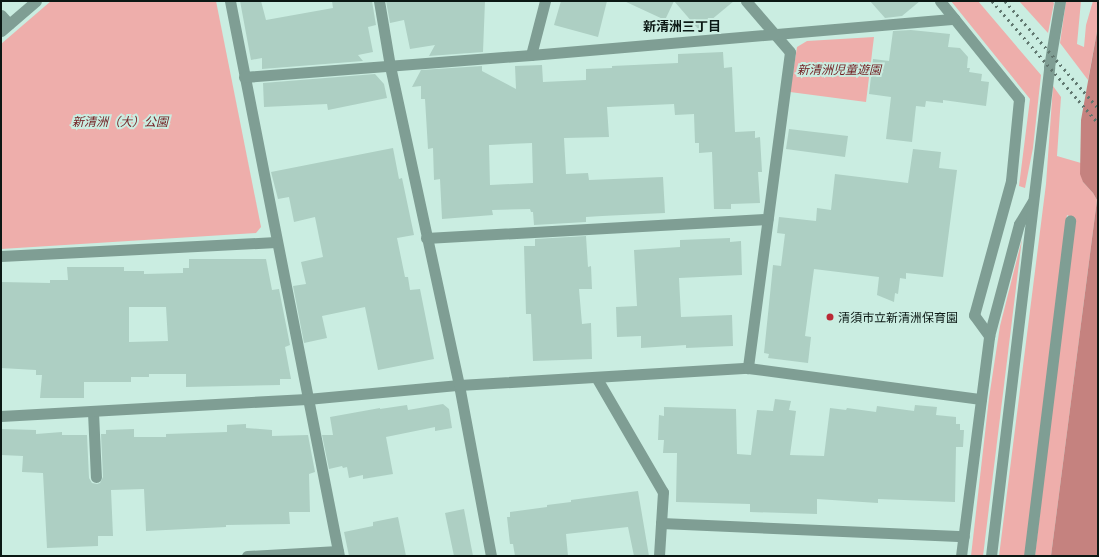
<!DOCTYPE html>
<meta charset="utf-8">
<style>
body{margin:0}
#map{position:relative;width:1099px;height:557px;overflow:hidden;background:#caede1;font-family:Georgia,"Noto Sans JP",serif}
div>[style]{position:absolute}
.green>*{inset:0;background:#eeaeab}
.water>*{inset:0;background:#c5827f}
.building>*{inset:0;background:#adcfc3}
.service>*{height:11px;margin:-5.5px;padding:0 5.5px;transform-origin:5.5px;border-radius:5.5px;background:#7f9e94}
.minor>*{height:11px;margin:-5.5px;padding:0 5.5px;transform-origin:5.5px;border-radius:5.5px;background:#7f9e94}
.rail>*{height:3px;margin-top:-1.5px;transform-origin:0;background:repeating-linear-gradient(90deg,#60776f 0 2px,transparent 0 6px)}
.dots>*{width:11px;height:11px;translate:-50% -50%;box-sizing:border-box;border:2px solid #caede1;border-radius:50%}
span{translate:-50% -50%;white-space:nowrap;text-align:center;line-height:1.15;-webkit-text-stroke:4px #caede1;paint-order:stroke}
.park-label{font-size:12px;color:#732225;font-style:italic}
.poi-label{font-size:12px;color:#0b1814}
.left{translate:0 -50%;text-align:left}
.neighbourhood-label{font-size:13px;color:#0b1814;font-weight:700}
.frame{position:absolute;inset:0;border:2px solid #0b1814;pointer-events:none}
</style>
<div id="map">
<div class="green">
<i style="clip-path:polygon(51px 1px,216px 1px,261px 227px,256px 233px,1px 249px,1px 44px)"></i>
<i style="clip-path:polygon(951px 1px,978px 1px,1041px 75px,1033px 148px,1025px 188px,1019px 186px,1030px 99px)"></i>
<i style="clip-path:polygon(1019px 1px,1052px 1px,1054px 3px,1048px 33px)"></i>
<i style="clip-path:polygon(1066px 1px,1081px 1px,1077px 44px,1084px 47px,1086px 25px,1093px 1px,1098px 1px,1098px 26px,1088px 80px,1060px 43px)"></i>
<i style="clip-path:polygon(874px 37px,866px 102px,790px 92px,797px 47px,807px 41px)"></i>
<i style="clip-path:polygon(1053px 86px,1061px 97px,1057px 156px,1081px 163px,1083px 182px,1093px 193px,1097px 200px,1051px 556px,1035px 556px,1073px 218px,1067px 215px,1025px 556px,999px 556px,1046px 184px)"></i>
<i style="clip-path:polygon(1022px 239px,983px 556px,971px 556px,989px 398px,1000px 326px)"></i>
</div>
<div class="water">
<i style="clip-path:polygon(1098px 26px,1098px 556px,1051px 556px,1097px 200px,1093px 193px,1083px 182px,1080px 174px,1081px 120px)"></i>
</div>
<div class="building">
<i style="clip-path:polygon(240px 1px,261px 1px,266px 20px,333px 8px,332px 1px,372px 1px,376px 25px,368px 27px,373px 52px,358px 55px,363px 61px,262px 69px,262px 58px,251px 60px)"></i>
<i style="clip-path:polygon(386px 1px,485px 1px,483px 52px,429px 56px,435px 45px,410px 49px,404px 20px,390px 23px)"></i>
<i style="clip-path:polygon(561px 1px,607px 1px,598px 37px,554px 25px)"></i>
<i style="clip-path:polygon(624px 1px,674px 1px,665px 20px)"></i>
<i style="clip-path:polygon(674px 1px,734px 1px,699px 30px)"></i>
<i style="clip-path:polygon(870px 1px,920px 1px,902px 16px,885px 18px)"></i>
<i style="clip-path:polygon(911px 30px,950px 34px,948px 47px,960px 48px,968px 57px,967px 68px,970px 68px,969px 72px,982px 74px,981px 81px,989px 82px,986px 106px,943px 100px,943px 103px,926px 101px,925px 107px,916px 106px,912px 142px,886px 139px,891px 97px,869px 94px,873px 59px,889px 61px,893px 31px)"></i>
<i style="clip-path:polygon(evenodd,723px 52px,724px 68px,732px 67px,735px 132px,755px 131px,755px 138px,760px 137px,762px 172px,758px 172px,760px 203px,731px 204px,731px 209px,714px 209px,712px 152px,699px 153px,699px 143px,695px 143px,694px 114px,675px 115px,674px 104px,607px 107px,609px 137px,564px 138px,566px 174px,588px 173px,589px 180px,663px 177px,665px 213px,602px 216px,586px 217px,586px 222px,534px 225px,533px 212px,531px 212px,530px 209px,492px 210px,493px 215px,442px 219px,440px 179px,434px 180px,433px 148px,428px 149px,425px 99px,421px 99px,421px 86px,412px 87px,421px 70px,482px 66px,482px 71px,516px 89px,515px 66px,542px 65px,543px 82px,586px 80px,586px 69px,612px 68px,612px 66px,678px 63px,678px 54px,723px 52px,532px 143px,533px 183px,490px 185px,489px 145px,532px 143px)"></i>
<i style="clip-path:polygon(375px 74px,384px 84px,387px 98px,328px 110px,327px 104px,264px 107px,263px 83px)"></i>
<i style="clip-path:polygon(789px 129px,848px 136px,845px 157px,786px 149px)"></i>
<i style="clip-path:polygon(393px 148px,399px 179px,402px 178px,414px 235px,397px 238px,405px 277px,408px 277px,410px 290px,420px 289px,434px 359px,378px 370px,365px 307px,322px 316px,327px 338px,304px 343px,293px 286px,306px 284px,301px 262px,323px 257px,315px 217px,294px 222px,289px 197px,278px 199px,271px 172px)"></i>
<i style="clip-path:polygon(913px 149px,941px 152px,939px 168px,957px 170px,943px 277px,906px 273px,906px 279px,900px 278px,898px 294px,895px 293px,894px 302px,877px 295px,879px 277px,814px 269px,805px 336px,811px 337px,808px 363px,768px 358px,769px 354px,764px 353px,773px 265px,781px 266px,785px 234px,777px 233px,779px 217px,816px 221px,817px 208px,831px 210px,835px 174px,908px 183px)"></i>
<i style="clip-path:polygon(586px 236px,588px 267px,591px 266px,592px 289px,579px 289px,582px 324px,591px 323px,592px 359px,533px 361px,531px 314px,526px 314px,524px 246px,535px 246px,535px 239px)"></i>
<i style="clip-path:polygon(730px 238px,730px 242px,741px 241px,742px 275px,679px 278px,681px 317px,732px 315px,733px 346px,686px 348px,686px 345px,641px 348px,641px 336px,617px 337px,616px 307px,637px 306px,634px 250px,680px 247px,680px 240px)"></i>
<i style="clip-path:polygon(evenodd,189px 259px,266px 259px,272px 290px,279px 289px,290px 345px,285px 347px,291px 379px,280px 379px,280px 385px,186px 387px,186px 374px,149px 374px,149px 377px,131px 377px,131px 382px,84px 382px,84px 398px,40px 398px,42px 375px,36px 375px,36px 370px,1px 368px,1px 282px,50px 283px,50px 280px,68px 280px,67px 267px,124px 267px,124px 271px,144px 271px,144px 274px,183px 273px,183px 268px,189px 268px,189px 259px,129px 307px,166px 307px,168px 341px,129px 342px,129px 307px)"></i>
<i style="clip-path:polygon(775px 399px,791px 401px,789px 410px,796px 411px,790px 455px,824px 456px,830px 408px,846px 410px,847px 408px,876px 412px,877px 406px,914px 411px,915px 405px,937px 407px,936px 415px,956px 417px,956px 424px,960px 424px,960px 430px,964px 430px,963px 447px,956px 447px,955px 502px,878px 499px,878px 503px,817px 499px,817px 514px,750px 512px,750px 504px,676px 502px,677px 453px,663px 453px,664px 440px,658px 440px,659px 415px,664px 416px,664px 407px,736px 409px,737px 454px,751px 455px,757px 410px,773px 411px)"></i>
<i style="clip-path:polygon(443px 404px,449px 409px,452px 428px,435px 431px,435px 427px,386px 437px,393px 474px,363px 479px,363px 475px,349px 478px,347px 467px,343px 468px,342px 466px,329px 469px,322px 435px,333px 435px,330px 417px,380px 408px,380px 409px,407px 405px,408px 410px)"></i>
<i style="clip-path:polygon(246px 424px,246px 428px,272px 430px,272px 436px,308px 435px,315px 472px,309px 474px,310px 512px,289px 512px,290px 524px,226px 525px,226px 527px,146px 531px,144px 489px,111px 490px,113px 536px,98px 536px,98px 546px,47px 548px,43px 473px,22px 472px,23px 456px,1px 455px,1px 429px,36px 430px,36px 434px,62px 432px,62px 435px,87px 435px,89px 478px,92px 483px,97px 484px,100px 483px,103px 477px,101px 434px,106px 434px,106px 430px,134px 429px,134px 437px,166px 437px,166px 434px,227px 432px,227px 425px)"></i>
<i style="clip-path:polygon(638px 491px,649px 556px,634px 556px,628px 527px,566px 534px,568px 556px,515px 556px,513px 544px,510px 544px,507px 517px,510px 517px,510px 512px,547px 507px,547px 505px,571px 502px,571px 500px)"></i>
<i style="clip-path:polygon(464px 509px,473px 556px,454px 556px,445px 513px)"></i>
<i style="clip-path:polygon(398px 517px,406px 556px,349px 556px,344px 532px,373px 526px,373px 522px)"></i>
</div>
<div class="service">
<i style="left:93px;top:412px;width:65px;rotate:87.4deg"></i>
<i style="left:1029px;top:556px;width:338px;rotate:-83deg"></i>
</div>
<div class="minor">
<i style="left:230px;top:1px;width:566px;rotate:78.89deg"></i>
<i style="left:379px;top:1px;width:66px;rotate:80.4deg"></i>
<i style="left:390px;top:66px;width:326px;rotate:77.8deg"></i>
<i style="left:459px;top:385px;width:174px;rotate:79.4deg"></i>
<i style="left:746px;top:1px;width:67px;rotate:49.2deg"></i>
<i style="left:790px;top:52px;width:319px;rotate:97.6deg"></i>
<i style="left:940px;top:1px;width:126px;rotate:51.1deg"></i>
<i style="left:1019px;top:99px;width:82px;rotate:95.6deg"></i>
<i style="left:1011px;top:181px;width:139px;rotate:105.4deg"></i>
<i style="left:974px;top:315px;width:26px;rotate:54deg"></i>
<i style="left:1px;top:15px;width:12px;rotate:48deg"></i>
<i style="left:1px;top:31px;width:46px;rotate:-40.6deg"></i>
<i style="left:531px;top:55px;width:56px;rotate:-75.5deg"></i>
<i style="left:244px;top:77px;width:288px;rotate:-4.4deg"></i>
<i style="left:531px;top:55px;width:425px;rotate:-4.9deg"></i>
<i style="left:426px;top:238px;width:342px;rotate:-3.2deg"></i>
<i style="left:1px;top:256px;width:275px;rotate:-2.9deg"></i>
<i style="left:596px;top:377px;width:133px;rotate:59.8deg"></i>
<i style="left:663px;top:492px;width:64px;rotate:93.6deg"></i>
<i style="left:1px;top:416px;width:306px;rotate:-3.2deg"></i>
<i style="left:307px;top:399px;width:153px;rotate:-5.3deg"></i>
<i style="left:459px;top:385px;width:289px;rotate:-3.4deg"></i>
<i style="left:748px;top:368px;width:235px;rotate:7.6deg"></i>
<i style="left:661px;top:523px;width:303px;rotate:2.5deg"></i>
<i style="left:247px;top:556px;width:91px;rotate:-3.1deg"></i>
<i style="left:961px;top:556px;width:222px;rotate:-82.7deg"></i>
<i style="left:989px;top:336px;width:116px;rotate:-75deg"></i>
<i style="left:1019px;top:224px;width:26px;rotate:-59deg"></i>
<i style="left:991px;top:556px;width:492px;rotate:-83.2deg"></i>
<i style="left:1049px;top:67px;width:67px;rotate:-80.5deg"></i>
</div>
<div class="rail">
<i style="left:992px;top:1px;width:162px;rotate:49deg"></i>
<i style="left:1005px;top:1px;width:142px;rotate:49deg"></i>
</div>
<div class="dots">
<i style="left:830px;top:317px;background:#ba2935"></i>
</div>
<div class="park-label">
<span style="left:839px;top:69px">新清洲児童遊園</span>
<span style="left:120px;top:121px">新清洲（大）公園</span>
</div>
<div class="poi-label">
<span class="left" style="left:838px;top:317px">清須市立新清洲保育園</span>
</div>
<div class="neighbourhood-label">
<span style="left:682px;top:26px">新清洲三丁目</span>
</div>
<div class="frame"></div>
</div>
